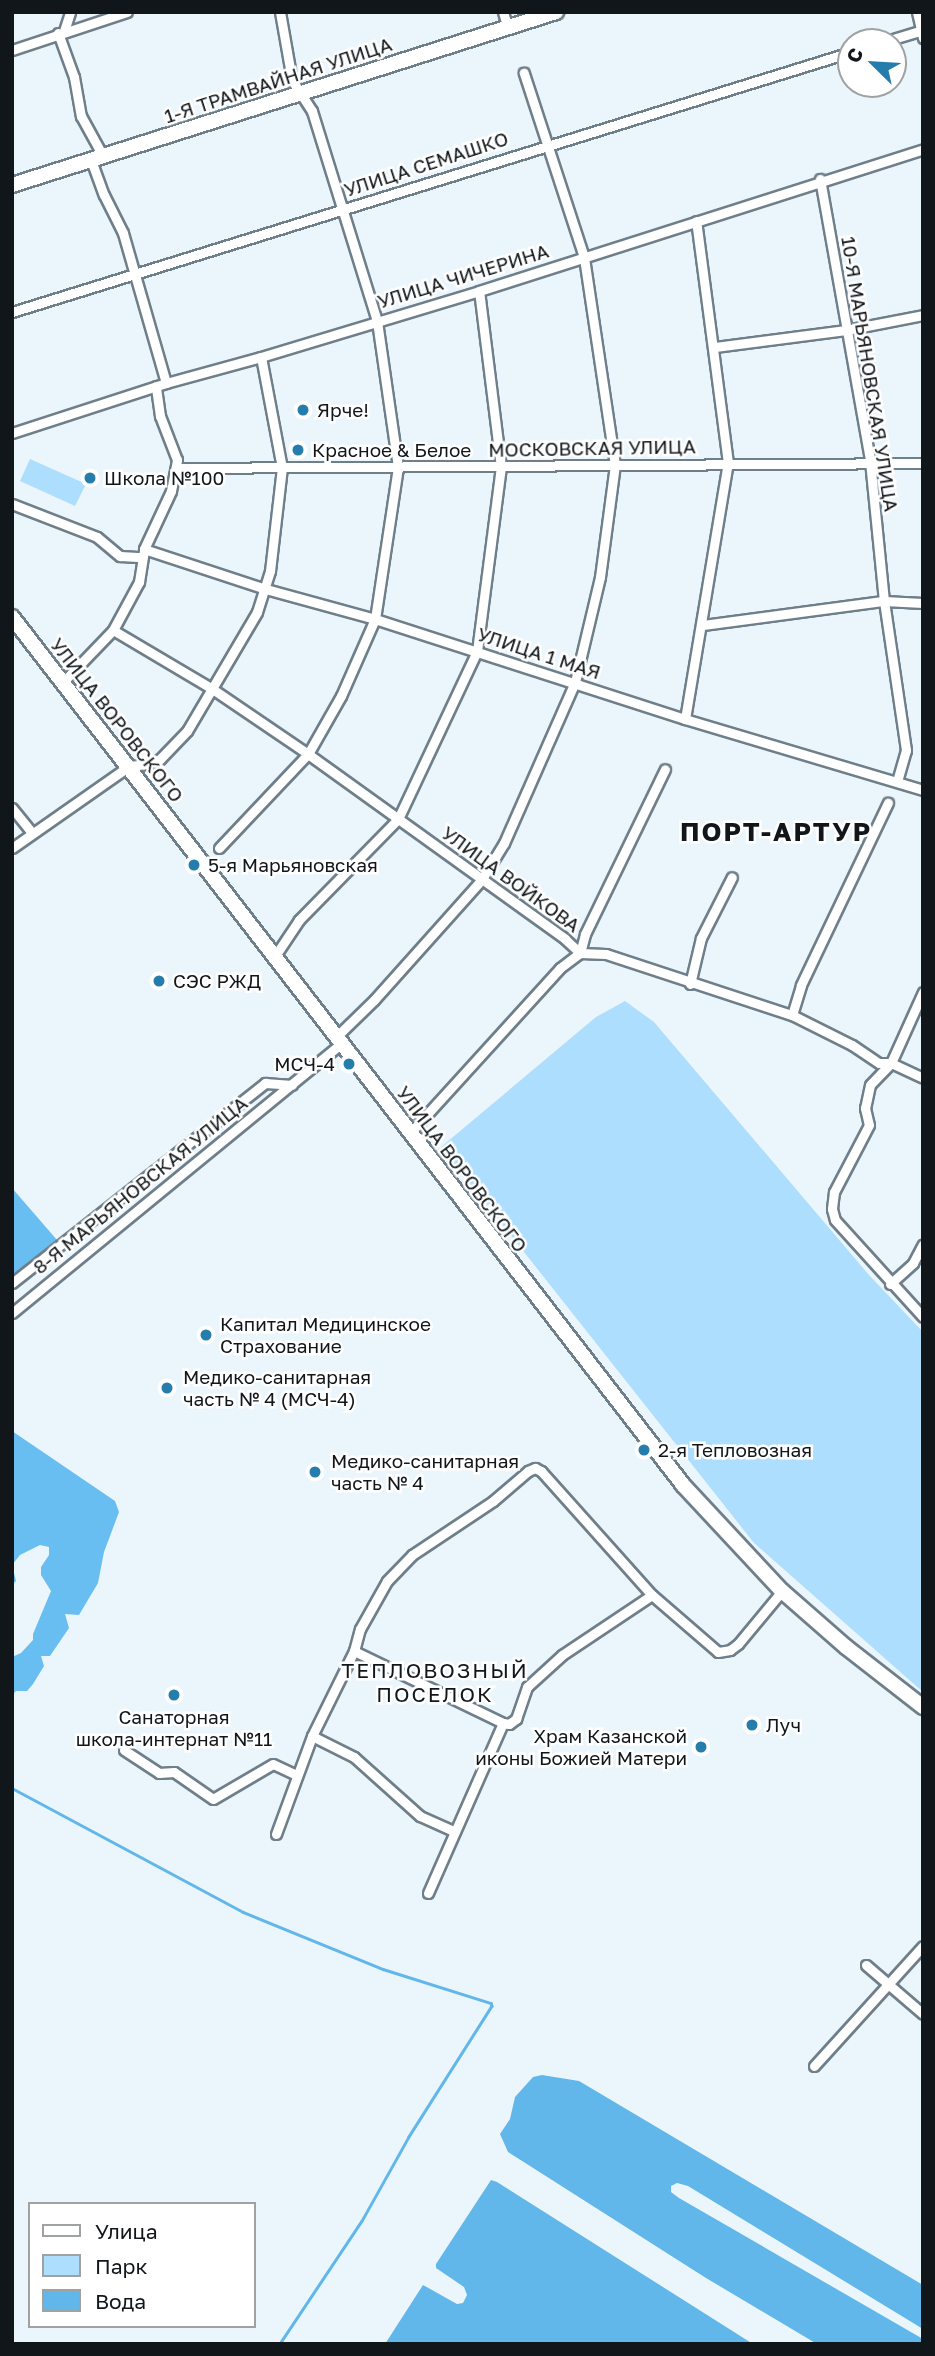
<!DOCTYPE html>
<meta charset="utf-8">
<style>
body{margin:0}
#map{position:relative;width:935px;height:2356px;overflow:hidden;background:#ebf5fc;font-family:"Golos Text",sans-serif}
div>[style]{position:absolute}
.green>*{inset:0;background:#addefe}
.forest>*{inset:0;background:#69bef1}
.water>*{inset:0;background:#62b7ea}
.stream>*{height:2.5px;margin:-1.25px;padding:0 1.25px;transform-origin:1.25px;border-radius:1.25px;background:#62b7ea}
.roads{filter:drop-shadow(2px 0 #6f7f8a) drop-shadow(-2px 0 #6f7f8a) drop-shadow(0 2px #6f7f8a) drop-shadow(0 -2px #6f7f8a)}
.street>*{height:9px;margin:-4.5px;padding:0 4.5px;transform-origin:4.5px;border-radius:4.5px;background:#fff}
.primary>*{height:14px;margin:-7px;padding:0 7px;transform-origin:7px;border-radius:7px;background:#fff}
.dots>*{width:19px;height:19px;translate:-50% -50%;box-sizing:border-box;border:4px solid #fff;border-radius:50%}
span{translate:-50% -50%;white-space:nowrap;text-align:center;line-height:1.15;-webkit-text-stroke:5px #fff;paint-order:stroke}
.street-label{font-size:19px;color:#10161a}
.poi-label{font-size:19px;color:#10161a}
.left{translate:0 -50%;text-align:left}
.right{translate:-100% -50%;text-align:right}
.neighbourhood-label{font-size:21px;color:#10161a;letter-spacing:2px}
.district-label{font-size:26px;color:#10161a;font-weight:700;letter-spacing:2px}
.frame{position:absolute;inset:0;border:14px solid #10161a;pointer-events:none}
.legend{position:absolute;left:28px;top:2202px;width:228px;height:126px;box-sizing:border-box;background:#fff;border:2px solid #9fa2a3;margin:0;padding:9px 12px;list-style:none;font-size:21px;color:#10161a}
.legend li{display:flex;align-items:center;gap:14px;height:35px}
.legend b{width:35px;border:2px solid #9fa2a3}
.north{position:absolute;left:837px;top:28px;width:70px;height:70px;box-sizing:border-box;background:#fff;border:2px solid #9fa2a3;border-radius:50%;rotate:294deg;font-size:19px;font-weight:700;line-height:28px;text-align:center;color:#10161a}
.north::after{content:'';display:block;margin:auto;width:24px;height:32px;background:#257dab;clip-path:polygon(50% 0,100% 100%,50% 72%,0 100%)}
</style>
<div id="map">
<div class="green">
<i style="clip-path:polygon(30px 459px,86px 484px,75px 506px,20px 481px)"></i>
<i style="clip-path:polygon(625px 1001px,654px 1022px,869px 1275px,923px 1332px,923px 1692px,754px 1543px,441px 1147px,596px 1017px)"></i>
</div>
<div class="forest">
<i style="clip-path:polygon(12px 1188px,57px 1240px,12px 1277px)"></i>
<i style="clip-path:polygon(12px 1431px,115px 1501px,119px 1512px,104px 1552px,98px 1583px,79px 1615px,65px 1614px,69px 1628px,50px 1656px,41px 1656px,44px 1666px,33px 1684px,27px 1691px,16px 1691px,12px 1695px,12px 1657px,21px 1653px,33px 1640px,33px 1634px,51px 1591px,41px 1575px,41px 1567px,49px 1555px,49px 1547px,40px 1545px,20px 1555px,12px 1565px,16px 1581px,12px 1585px)"></i>
</div>
<div class="water">
<i style="clip-path:polygon(542px 2075px,579px 2081px,923px 2285px,923px 2329px,688px 2186px,677px 2183px,671px 2186px,671px 2192px,679px 2198px,923px 2339px,923px 2344px,817px 2344px,706px 2278px,508px 2152px,500px 2134px,510px 2119px,515px 2097px,533px 2077px)"></i>
<i style="clip-path:polygon(491px 2180px,497px 2182px,753px 2344px,385px 2344px,423px 2285px,457px 2304px,463px 2303px,467px 2295px,464px 2287px,436px 2268px,436px 2264px)"></i>
</div>
<div class="stream">
<i style="left:12px;top:1788px;width:262px;rotate:28.2deg"></i>
<i style="left:243px;top:1912px;width:151px;rotate:22.2deg"></i>
<i style="left:383px;top:1969px;width:113px;rotate:17.5deg"></i>
<i style="left:491px;top:2003px;width:3px;rotate:72deg"></i>
<i style="left:492px;top:2006px;width:155px;rotate:122.4deg"></i>
<i style="left:409px;top:2137px;width:96px;rotate:119.2deg"></i>
<i style="left:362px;top:2221px;width:148px;rotate:123.7deg"></i>
</div>
<div class="roads">
<div class="street">
<i style="left:503px;top:12px;width:17px;rotate:73deg"></i>
<i style="left:917px;top:12px;width:27px;rotate:77deg"></i>
<i style="left:64px;top:31px;width:20px;rotate:-72deg"></i>
<i style="left:58px;top:33px;width:47px;rotate:70deg"></i>
<i style="left:74px;top:77px;width:40px;rotate:80deg"></i>
<i style="left:81px;top:116px;width:46px;rotate:61.2deg"></i>
<i style="left:883px;top:42px;width:42px;rotate:-16.7deg"></i>
<i style="left:12px;top:50px;width:121px;rotate:-18.3deg"></i>
<i style="left:91px;top:160px;width:37px;rotate:70deg"></i>
<i style="left:104px;top:195px;width:42px;rotate:63.4deg"></i>
<i style="left:123px;top:233px;width:156px;rotate:74deg"></i>
<i style="left:820px;top:179px;width:286px;rotate:79.9deg"></i>
<i style="left:870px;top:461px;width:141px;rotate:84.3deg"></i>
<i style="left:884px;top:601px;width:151px;rotate:81.6deg"></i>
<i style="left:906px;top:750px;width:32px;rotate:106deg"></i>
<i style="left:12px;top:312px;width:878px;rotate:-17.22deg"></i>
<i style="left:715px;top:347px;width:132px;rotate:-7.4deg"></i>
<i style="left:846px;top:330px;width:78px;rotate:-11deg"></i>
<i style="left:12px;top:433px;width:162px;rotate:-18deg"></i>
<i style="left:166px;top:383px;width:98px;rotate:-15.3deg"></i>
<i style="left:261px;top:357px;width:228px;rotate:-16.8deg"></i>
<i style="left:479px;top:291px;width:466px;rotate:-17.7deg"></i>
<i style="left:178px;top:468px;width:745px;rotate:-0.38deg"></i>
<i style="left:12px;top:504px;width:91px;rotate:21.2deg"></i>
<i style="left:97px;top:537px;width:30px;rotate:40deg"></i>
<i style="left:120px;top:556px;width:22px;rotate:3deg"></i>
<i style="left:144px;top:549px;width:128px;rotate:18.2deg"></i>
<i style="left:266px;top:589px;width:113px;rotate:15.4deg"></i>
<i style="left:375px;top:619px;width:326px;rotate:17.9deg"></i>
<i style="left:685px;top:719px;width:248px;rotate:16.6deg"></i>
<i style="left:703px;top:625px;width:183px;rotate:-7.6deg"></i>
<i style="left:884px;top:601px;width:39px;rotate:3deg"></i>
<i style="left:113px;top:630px;width:117px;rotate:30.7deg"></i>
<i style="left:214px;top:690px;width:114px;rotate:34.2deg"></i>
<i style="left:308px;top:754px;width:317px;rotate:35.7deg"></i>
<i style="left:565px;top:939px;width:21px;rotate:43deg"></i>
<i style="left:63px;top:682px;width:72px;rotate:-46.1deg"></i>
<i style="left:113px;top:630px;width:55px;rotate:-61.6deg"></i>
<i style="left:139px;top:582px;width:33px;rotate:-81deg"></i>
<i style="left:144px;top:549px;width:64px;rotate:-65deg"></i>
<i style="left:171px;top:491px;width:32px;rotate:-79deg"></i>
<i style="left:177px;top:460px;width:47px;rotate:-111.1deg"></i>
<i style="left:160px;top:416px;width:30px;rotate:-98deg"></i>
<i style="left:685px;top:719px;width:260px;rotate:-80.5deg"></i>
<i style="left:728px;top:463px;width:244px;rotate:-97.5deg"></i>
<i style="left:12px;top:808px;width:32px;rotate:51deg"></i>
<i style="left:12px;top:848px;width:143px;rotate:-35deg"></i>
<i style="left:129px;top:766px;width:18px;rotate:-6deg"></i>
<i style="left:147px;top:764px;width:14px;rotate:-21deg"></i>
<i style="left:160px;top:759px;width:39px;rotate:-46deg"></i>
<i style="left:187px;top:731px;width:138px;rotate:-59.5deg"></i>
<i style="left:257px;top:612px;width:43px;rotate:-72.4deg"></i>
<i style="left:270px;top:571px;width:104px;rotate:-83.4deg"></i>
<i style="left:282px;top:468px;width:113px;rotate:-100.7deg"></i>
<i style="left:219px;top:848px;width:129px;rotate:-46.6deg"></i>
<i style="left:308px;top:754px;width:67px;rotate:-60.4deg"></i>
<i style="left:341px;top:696px;width:84px;rotate:-66.2deg"></i>
<i style="left:375px;top:619px;width:154px;rotate:-81.4deg"></i>
<i style="left:398px;top:467px;width:148px;rotate:-98.2deg"></i>
<i style="left:377px;top:321px;width:220px;rotate:-107.2deg"></i>
<i style="left:312px;top:111px;width:37px;rotate:-123deg"></i>
<i style="left:292px;top:80px;width:69px;rotate:-100deg"></i>
<i style="left:580px;top:953px;width:26px;rotate:2deg"></i>
<i style="left:606px;top:954px;width:196px;rotate:18.2deg"></i>
<i style="left:792px;top:1015px;width:67px;rotate:26.6deg"></i>
<i style="left:852px;top:1045px;width:32px;rotate:34deg"></i>
<i style="left:879px;top:1063px;width:12px"></i>
<i style="left:891px;top:1063px;width:35px;rotate:25deg"></i>
<i style="left:275px;top:956px;width:43px;rotate:-56.3deg"></i>
<i style="left:299px;top:920px;width:141px;rotate:-45.6deg"></i>
<i style="left:398px;top:819px;width:186px;rotate:-64.8deg"></i>
<i style="left:477px;top:651px;width:186px;rotate:-82.6deg"></i>
<i style="left:501px;top:467px;width:177px;rotate:-97.1deg"></i>
<i style="left:690px;top:984px;width:47px;rotate:-76.6deg"></i>
<i style="left:701px;top:938px;width:68px;rotate:-63.1deg"></i>
<i style="left:923px;top:992px;width:78px;rotate:114.3deg"></i>
<i style="left:891px;top:1063px;width:30px;rotate:134deg"></i>
<i style="left:870px;top:1085px;width:24px;rotate:102deg"></i>
<i style="left:865px;top:1108px;width:17px;rotate:77deg"></i>
<i style="left:869px;top:1125px;width:76px;rotate:117.6deg"></i>
<i style="left:834px;top:1192px;width:17px;rotate:97deg"></i>
<i style="left:832px;top:1209px;width:11px;rotate:75deg"></i>
<i style="left:835px;top:1220px;width:131px;rotate:47.8deg"></i>
<i style="left:792px;top:1015px;width:31px;rotate:-73deg"></i>
<i style="left:801px;top:985px;width:202px;rotate:-64.5deg"></i>
<i style="left:336px;top:1037px;width:53px;rotate:-44.2deg"></i>
<i style="left:374px;top:1000px;width:162px;rotate:-48.2deg"></i>
<i style="left:482px;top:879px;width:42px;rotate:-58.6deg"></i>
<i style="left:504px;top:843px;width:176px;rotate:-66.2deg"></i>
<i style="left:575px;top:682px;width:108px;rotate:-76.6deg"></i>
<i style="left:600px;top:577px;width:113px;rotate:-82.4deg"></i>
<i style="left:615px;top:465px;width:210px;rotate:-98.5deg"></i>
<i style="left:584px;top:257px;width:194px;rotate:-108.1deg"></i>
<i style="left:410px;top:1133px;width:223px;rotate:-47.7deg"></i>
<i style="left:560px;top:968px;width:25px;rotate:-37deg"></i>
<i style="left:580px;top:953px;width:20px;rotate:-75deg"></i>
<i style="left:585px;top:934px;width:183px;rotate:-64.1deg"></i>
<i style="left:12px;top:1283px;width:323px;rotate:-38.3deg"></i>
<i style="left:265px;top:1083px;width:27px;rotate:4deg"></i>
<i style="left:890px;top:1284px;width:31px;rotate:-42deg"></i>
<i style="left:913px;top:1263px;width:21px;rotate:-62deg"></i>
<i style="left:12px;top:1313px;width:425px;rotate:-39.3deg"></i>
<i style="left:354px;top:1651px;width:165px;rotate:25.8deg"></i>
<i style="left:312px;top:1736px;width:47px;rotate:26.6deg"></i>
<i style="left:354px;top:1757px;width:89px;rotate:41.8deg"></i>
<i style="left:420px;top:1816px;width:37px;rotate:24deg"></i>
<i style="left:124px;top:1750px;width:42px;rotate:33.3deg"></i>
<i style="left:159px;top:1773px;width:15px;rotate:-4deg"></i>
<i style="left:174px;top:1772px;width:47px;rotate:34.7deg"></i>
<i style="left:213px;top:1799px;width:69px;rotate:-30.3deg"></i>
<i style="left:273px;top:1764px;width:26px;rotate:25deg"></i>
<i style="left:276px;top:1834px;width:104px;rotate:-69.8deg"></i>
<i style="left:312px;top:1736px;width:95px;rotate:-63.7deg"></i>
<i style="left:354px;top:1651px;width:23px;rotate:-75deg"></i>
<i style="left:360px;top:1629px;width:55px;rotate:-60.6deg"></i>
<i style="left:387px;top:1581px;width:36px;rotate:-46deg"></i>
<i style="left:412px;top:1555px;width:97px;rotate:-33.7deg"></i>
<i style="left:493px;top:1501px;width:46px;rotate:-40.6deg"></i>
<i style="left:528px;top:1471px;width:8px;rotate:-23deg"></i>
<i style="left:535px;top:1468px;width:7px;rotate:27deg"></i>
<i style="left:541px;top:1471px;width:166px;rotate:48.2deg"></i>
<i style="left:652px;top:1595px;width:87px;rotate:40.8deg"></i>
<i style="left:718px;top:1652px;width:12px;rotate:-9deg"></i>
<i style="left:730px;top:1650px;width:10px;rotate:-37deg"></i>
<i style="left:738px;top:1644px;width:69px;rotate:-50.3deg"></i>
<i style="left:428px;top:1893px;width:186px;rotate:-66.2deg"></i>
<i style="left:503px;top:1723px;width:6px;rotate:9deg"></i>
<i style="left:509px;top:1724px;width:9px;rotate:-36deg"></i>
<i style="left:516px;top:1719px;width:34px;rotate:-71deg"></i>
<i style="left:527px;top:1687px;width:47px;rotate:-42.4deg"></i>
<i style="left:562px;top:1655px;width:108px;rotate:-33.7deg"></i>
<i style="left:866px;top:1965px;width:75px;rotate:40.7deg"></i>
<i style="left:814px;top:2066px;width:162px;rotate:-47.8deg"></i>
</div>
<div class="primary">
<i style="left:12px;top:185px;width:571px;rotate:-17.64deg"></i>
<i style="left:12px;top:617px;width:1097px;rotate:52.29deg"></i>
<i style="left:683px;top:1485px;width:145px;rotate:47deg"></i>
<i style="left:782px;top:1591px;width:85px;rotate:41.2deg"></i>
<i style="left:846px;top:1647px;width:98px;rotate:37.9deg"></i>
</div>
</div>
<div class="dots">
<i style="left:303px;top:410px;background:#257dab"></i>
<i style="left:298px;top:450px;background:#257dab"></i>
<i style="left:90px;top:478px;background:#257dab"></i>
<i style="left:194px;top:865px;background:#257dab"></i>
<i style="left:159px;top:981px;background:#257dab"></i>
<i style="left:349px;top:1064px;background:#257dab"></i>
<i style="left:206px;top:1335px;background:#257dab"></i>
<i style="left:167px;top:1388px;background:#257dab"></i>
<i style="left:644px;top:1450px;background:#257dab"></i>
<i style="left:315px;top:1472px;background:#257dab"></i>
<i style="left:174px;top:1695px;background:#257dab"></i>
<i style="left:752px;top:1725px;background:#257dab"></i>
<i style="left:701px;top:1747px;background:#257dab"></i>
</div>
<div class="street-label">
<span style="left:278px;top:80px;rotate:-18deg">1-Я ТРАМВАЙНАЯ УЛИЦА</span>
<span style="left:426px;top:164px;rotate:-18deg">УЛИЦА СЕМАШКО</span>
<span style="left:463px;top:276px;rotate:-17deg">УЛИЦА ЧИЧЕРИНА</span>
<span style="left:870px;top:374px;rotate:81deg">10-Я МАРЬЯНОВСКАЯ УЛИЦА</span>
<span style="left:592px;top:448px;rotate:-1deg">МОСКОВСКАЯ УЛИЦА</span>
<span style="left:539px;top:653px;rotate:18deg">УЛИЦА 1 МАЯ</span>
<span style="left:117px;top:720px;rotate:52deg">УЛИЦА ВОРОВСКОГО</span>
<span style="left:511px;top:879px;rotate:36deg">УЛИЦА ВОЙКОВА</span>
<span style="left:462px;top:1169px;rotate:53deg">УЛИЦА ВОРОВСКОГО</span>
<span style="left:140px;top:1185px;rotate:-39deg">8-Я МАРЬЯНОВСКАЯ УЛИЦА</span>
</div>
<div class="poi-label">
<span class="left" style="left:317px;top:410px">Ярче!</span>
<span class="left" style="left:312px;top:450px">Красное &amp; Белое</span>
<span class="left" style="left:104px;top:478px">Школа №100</span>
<span class="left" style="left:208px;top:865px">5-я Марьяновская</span>
<span class="left" style="left:173px;top:981px">СЭС РЖД</span>
<span class="right" style="left:335px;top:1064px">МСЧ-4</span>
<span class="left" style="left:220px;top:1335px">Капитал Медицинское<br>Страхование</span>
<span class="left" style="left:183px;top:1388px">Медико-санитарная<br>часть № 4 (МСЧ-4)</span>
<span class="left" style="left:658px;top:1450px">2-я Тепловозная</span>
<span class="left" style="left:331px;top:1472px">Медико-санитарная<br>часть № 4</span>
<span style="left:174px;top:1728px">Санаторная<br>школа-интернат №11</span>
<span class="left" style="left:766px;top:1725px">Луч</span>
<span class="right" style="left:687px;top:1747px">Храм Казанской<br>иконы Божией Матери</span>
</div>
<div class="neighbourhood-label">
<span style="left:435px;top:1682px">ТЕПЛОВОЗНЫЙ<br>ПОСЕЛОК</span>
</div>
<div class="district-label">
<span style="left:776px;top:832px">ПОРТ-АРТУР</span>
</div>
<div class="frame"></div>
<ul class="legend">
<li><b style="height:9px;background:#fff"></b>Улица</li>
<li><b style="height:19px;background:#addefe"></b>Парк</li>
<li><b style="height:19px;background:#62b7ea"></b>Вода</li>
</ul>
<div class="north">С</div>
</div>
